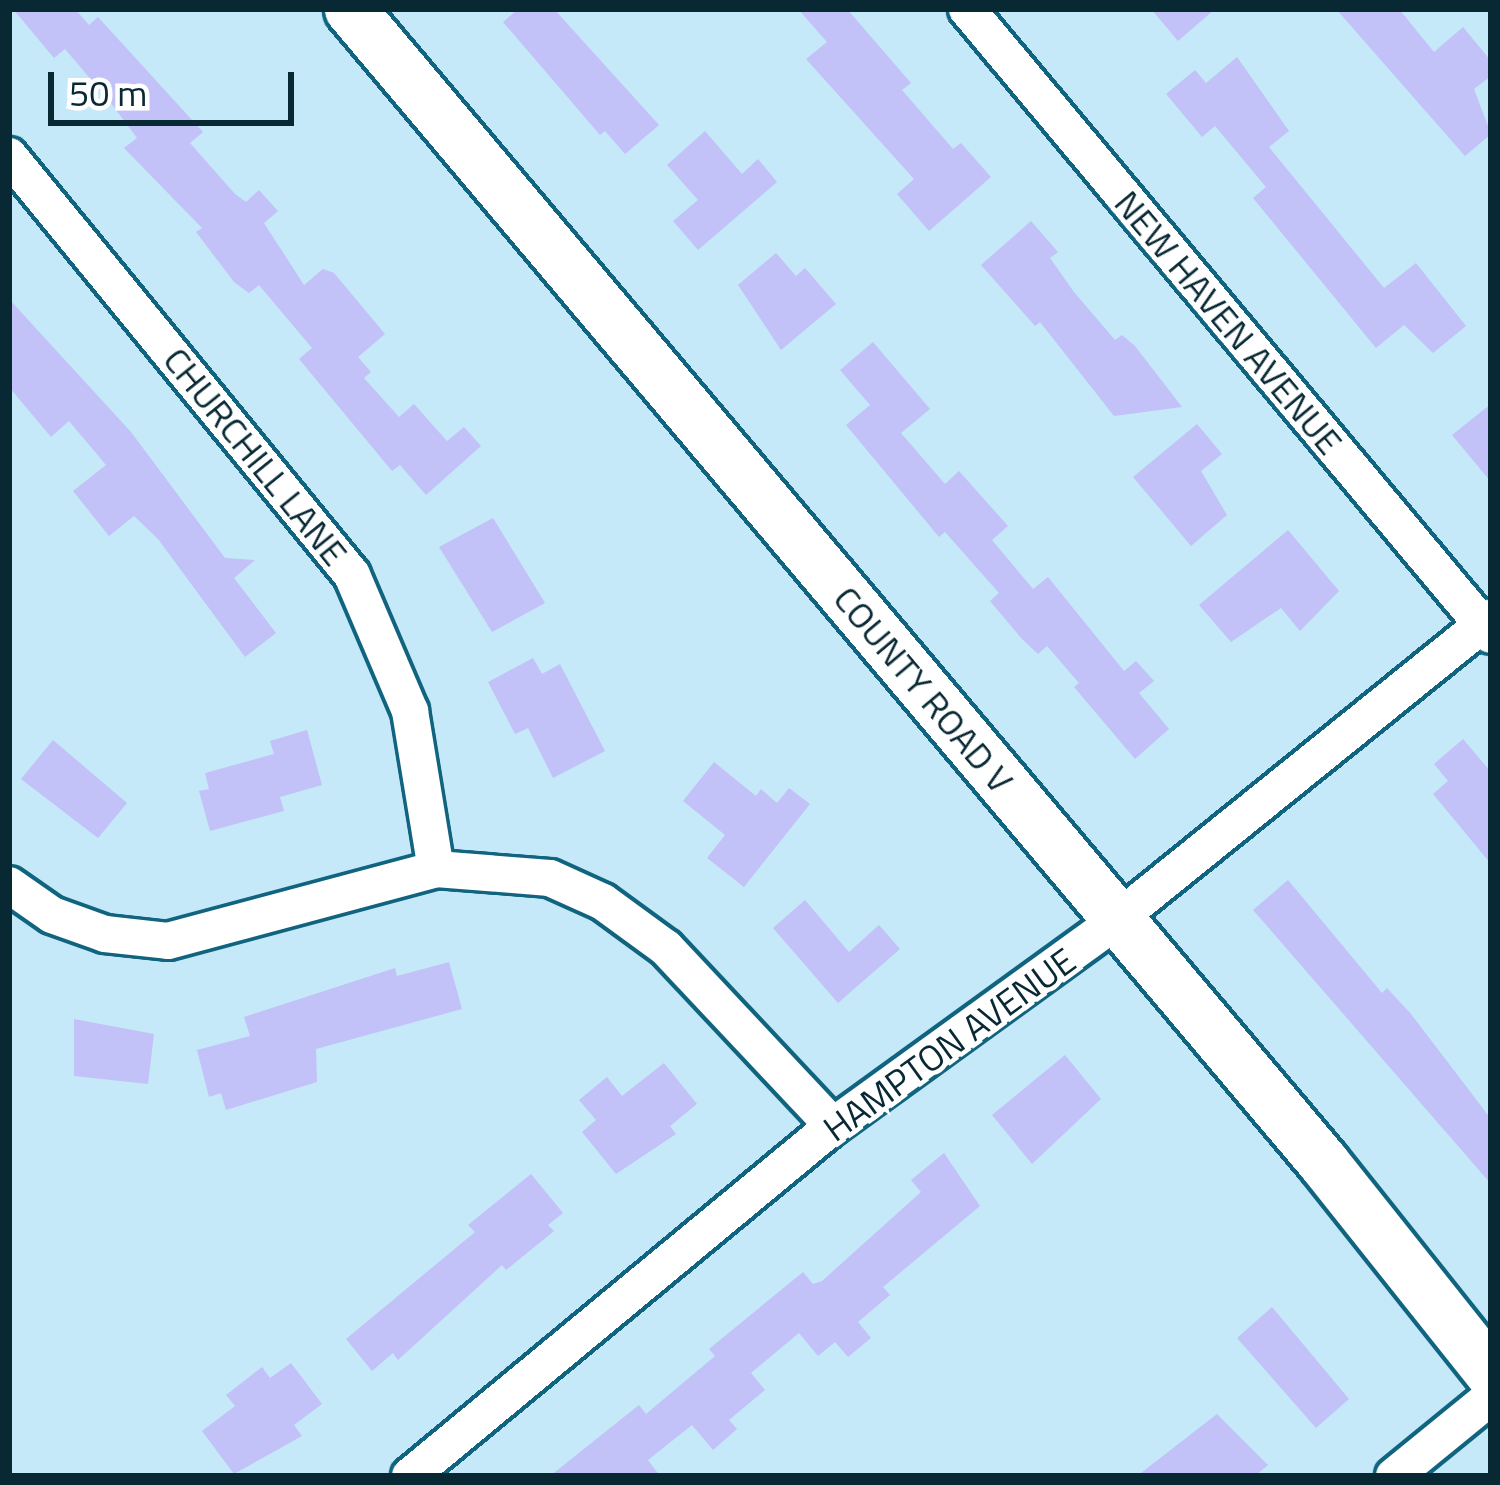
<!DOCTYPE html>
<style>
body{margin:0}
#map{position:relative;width:1500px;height:1485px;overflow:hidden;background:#c5e9f8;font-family:"Titillium Web",sans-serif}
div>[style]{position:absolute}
.building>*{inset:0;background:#c2c1f8}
.roads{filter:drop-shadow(3px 0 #10647f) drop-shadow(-3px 0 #10647f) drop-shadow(0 3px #10647f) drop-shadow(0 -3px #10647f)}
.street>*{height:36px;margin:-18px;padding:0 18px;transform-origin:18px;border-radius:18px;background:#fff}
.secondary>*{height:51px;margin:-25.5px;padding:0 25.5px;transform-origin:25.5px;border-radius:25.5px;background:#fff}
span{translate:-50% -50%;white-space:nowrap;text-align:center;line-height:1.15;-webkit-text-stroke:9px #fff;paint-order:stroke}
.street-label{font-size:36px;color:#082833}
.frame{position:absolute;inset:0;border:12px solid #082833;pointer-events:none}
.scale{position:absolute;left:48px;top:72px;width:246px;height:54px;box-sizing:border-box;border:6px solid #082833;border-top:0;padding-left:15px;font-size:36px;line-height:42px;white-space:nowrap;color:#082833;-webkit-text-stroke:9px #fff;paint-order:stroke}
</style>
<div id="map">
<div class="building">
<i style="clip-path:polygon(13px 9px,75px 9px,89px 25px,98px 17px,203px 132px,190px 143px,235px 194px,246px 202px,259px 190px,278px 211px,264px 223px,304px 285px,323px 269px,334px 273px,385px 334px,358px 357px,371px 372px,364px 378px,399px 417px,414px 404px,447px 441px,464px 427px,481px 446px,426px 495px,400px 465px,392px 471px,299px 359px,312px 348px,259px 285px,249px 293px,234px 282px,196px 232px,202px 228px,124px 148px,137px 138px,110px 102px,65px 49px,54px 58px)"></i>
<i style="clip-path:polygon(518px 9px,554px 9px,659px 125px,625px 154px,605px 131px,600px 135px,503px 22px)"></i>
<i style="clip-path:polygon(798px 9px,847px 9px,911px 83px,902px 90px,953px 149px,961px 143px,991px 177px,929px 231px,897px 194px,914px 179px,806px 59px,827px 42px)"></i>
<i style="clip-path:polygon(1151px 9px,1215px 9px,1178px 41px)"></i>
<i style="clip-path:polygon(1336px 9px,1399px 9px,1434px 52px,1463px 27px,1491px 61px,1491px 76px,1474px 89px,1491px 134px,1465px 156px)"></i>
<i style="clip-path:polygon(1237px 57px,1289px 131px,1269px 147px,1384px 288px,1416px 263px,1466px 326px,1433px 353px,1404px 325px,1376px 348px,1253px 198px,1266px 187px,1215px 126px,1202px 137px,1166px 94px,1195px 70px,1206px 83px)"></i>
<i style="clip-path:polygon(705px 131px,742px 174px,758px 159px,777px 182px,698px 250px,673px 221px,698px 200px,667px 165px)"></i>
<i style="clip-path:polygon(1031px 221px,1058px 252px,1050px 258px,1074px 292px,1115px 340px,1122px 335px,1135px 346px,1182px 407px,1114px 416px,1040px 322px,1035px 326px,981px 265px)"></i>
<i style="clip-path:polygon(776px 253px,796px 276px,805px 268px,836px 304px,781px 350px,738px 285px)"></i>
<i style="clip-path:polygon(9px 299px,131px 432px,225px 558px,255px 560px,234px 578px,276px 633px,245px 657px,158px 539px,134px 516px,109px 536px,73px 491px,106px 465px,69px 421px,51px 437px,9px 387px)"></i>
<i style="clip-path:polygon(873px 342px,930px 409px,901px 433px,945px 484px,959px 471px,1008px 526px,992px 540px,1033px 589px,1048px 577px,1124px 671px,1136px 661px,1154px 681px,1139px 693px,1169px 729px,1135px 759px,1074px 687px,1079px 683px,1047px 646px,1038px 654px,1022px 639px,990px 601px,999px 593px,945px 532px,939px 537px,846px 425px,870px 405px,840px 370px)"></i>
<i style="clip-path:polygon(1491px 404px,1491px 482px,1452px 435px)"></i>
<i style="clip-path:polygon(1197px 424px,1222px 454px,1201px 471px,1227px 515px,1191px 546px,1133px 477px)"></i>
<i style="clip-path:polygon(493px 518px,545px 603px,492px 632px,439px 547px)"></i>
<i style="clip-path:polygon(1288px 530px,1339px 591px,1300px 631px,1281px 608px,1231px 642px,1199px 605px)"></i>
<i style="clip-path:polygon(533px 658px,542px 674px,560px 664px,605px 751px,553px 778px,528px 728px,515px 734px,488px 682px)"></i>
<i style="clip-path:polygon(307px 730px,322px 785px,280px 797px,284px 811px,210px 831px,199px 791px,209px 789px,205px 773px,274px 754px,270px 741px)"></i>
<i style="clip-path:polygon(1463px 739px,1491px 772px,1491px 864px,1433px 794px,1448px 781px,1434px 764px)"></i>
<i style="clip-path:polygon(53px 740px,127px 803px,98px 838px,21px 779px)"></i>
<i style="clip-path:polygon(714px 762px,756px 796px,761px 789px,777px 803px,789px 788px,810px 804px,744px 887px,707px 858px,725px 835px,683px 801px)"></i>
<i style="clip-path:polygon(1288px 880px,1382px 993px,1387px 988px,1411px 1014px,1491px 1119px,1491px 1184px,1253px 910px)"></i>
<i style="clip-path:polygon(805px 900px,849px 952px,879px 925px,900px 949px,838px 1003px,773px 928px)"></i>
<i style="clip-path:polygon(449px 962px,462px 1009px,316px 1049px,317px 1082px,226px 1110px,221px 1093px,209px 1097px,197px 1050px,250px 1036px,244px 1017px,395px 968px,397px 976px)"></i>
<i style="clip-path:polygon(74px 1019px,154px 1034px,148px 1084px,74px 1076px)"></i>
<i style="clip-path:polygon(1065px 1055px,1101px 1099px,1032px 1164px,992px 1115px)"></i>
<i style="clip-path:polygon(664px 1063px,697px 1104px,670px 1126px,676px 1134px,616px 1174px,582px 1132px,596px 1120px,579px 1100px,607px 1077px,622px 1096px)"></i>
<i style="clip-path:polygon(944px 1153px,980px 1206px,883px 1287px,890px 1295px,858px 1322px,871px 1338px,848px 1357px,835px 1342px,818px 1356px,799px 1333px,751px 1373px,765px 1390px,729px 1420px,737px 1429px,713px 1450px,692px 1425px,648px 1460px,660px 1476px,550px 1476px,639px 1405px,646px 1414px,715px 1356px,709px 1349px,803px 1272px,813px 1284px,822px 1281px,921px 1192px,911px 1180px)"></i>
<i style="clip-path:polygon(531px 1174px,563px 1213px,548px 1225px,554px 1231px,506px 1270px,502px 1265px,398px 1360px,393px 1353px,372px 1371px,346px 1339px,475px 1232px,468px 1225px)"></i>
<i style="clip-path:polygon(1272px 1307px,1349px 1399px,1316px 1428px,1237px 1338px)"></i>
<i style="clip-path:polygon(291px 1363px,322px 1404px,294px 1425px,302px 1436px,234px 1474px,202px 1431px,235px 1406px,226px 1395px,262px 1367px,270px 1378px)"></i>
<i style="clip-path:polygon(1217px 1414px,1268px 1465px,1255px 1476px,1137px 1476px)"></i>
</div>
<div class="roads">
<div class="street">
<i style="left:967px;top:9px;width:816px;rotate:50.07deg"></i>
<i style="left:9px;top:156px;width:541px;rotate:50.7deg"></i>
<i style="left:352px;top:575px;width:148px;rotate:66.9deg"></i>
<i style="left:410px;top:711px;width:160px;rotate:80.7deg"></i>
<i style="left:9px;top:885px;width:52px;rotate:34.9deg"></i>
<i style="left:52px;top:915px;width:56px;rotate:19.7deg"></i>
<i style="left:105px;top:934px;width:63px;rotate:6.3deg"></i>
<i style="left:168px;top:941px;width:278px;rotate:-15deg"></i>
<i style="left:436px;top:869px;width:114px;rotate:4.5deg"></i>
<i style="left:550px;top:878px;width:58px;rotate:24.4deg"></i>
<i style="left:603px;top:902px;width:78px;rotate:36.1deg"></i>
<i style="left:666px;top:948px;width:244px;rotate:46.8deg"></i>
<i style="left:410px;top:1476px;width:549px;rotate:-39.61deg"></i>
<i style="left:833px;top:1126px;width:336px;rotate:-35.9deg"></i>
<i style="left:1105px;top:929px;width:496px;rotate:-38.9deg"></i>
<i style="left:1394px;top:1476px;width:125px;rotate:-39.2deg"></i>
</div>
<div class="secondary">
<i style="left:350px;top:9px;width:1509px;rotate:49.84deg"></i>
<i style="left:1323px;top:1162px;width:270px;rotate:51.5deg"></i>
</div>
</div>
<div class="street-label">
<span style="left:1229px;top:322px;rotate:50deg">NEW HAVEN AVENUE</span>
<span style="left:256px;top:456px;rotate:51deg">CHURCHILL LANE</span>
<span style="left:924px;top:689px;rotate:50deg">COUNTY ROAD V</span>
<span style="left:949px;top:1044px;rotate:-36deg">HAMPTON AVENUE</span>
</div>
<div class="frame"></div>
<div class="scale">50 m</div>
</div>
